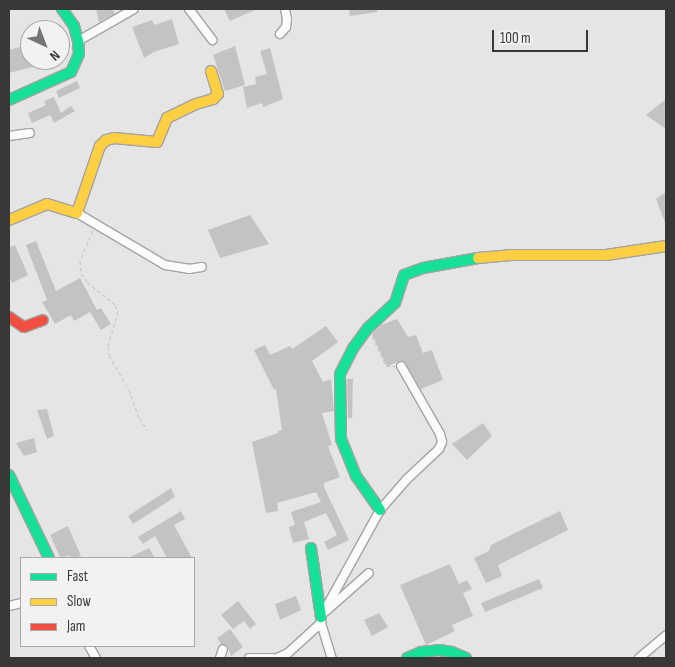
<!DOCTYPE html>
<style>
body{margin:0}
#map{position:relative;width:675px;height:667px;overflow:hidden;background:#e6e5e6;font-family:"Sofia Sans Condensed",sans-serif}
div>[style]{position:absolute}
.building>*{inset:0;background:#c4c3c4}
.path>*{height:1px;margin-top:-0.5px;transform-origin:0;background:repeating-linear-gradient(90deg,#c7c6c7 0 4px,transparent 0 6.5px)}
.roads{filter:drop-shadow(1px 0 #a3a3a3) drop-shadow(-1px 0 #a3a3a3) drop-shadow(0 1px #a3a3a3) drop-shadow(0 -1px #a3a3a3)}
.street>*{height:8px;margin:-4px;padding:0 4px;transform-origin:4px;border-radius:4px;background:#fbfbfb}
.fast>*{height:10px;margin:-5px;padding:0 5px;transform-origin:5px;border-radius:5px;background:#16e098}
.slow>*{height:10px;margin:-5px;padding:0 5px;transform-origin:5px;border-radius:5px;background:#ffcf43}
.jam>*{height:10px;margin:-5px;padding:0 5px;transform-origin:5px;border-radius:5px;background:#f24e42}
span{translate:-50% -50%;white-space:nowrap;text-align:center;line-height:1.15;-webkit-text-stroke:4.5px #f4f1f3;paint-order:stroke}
.frame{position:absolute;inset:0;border:10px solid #393839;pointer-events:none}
.legend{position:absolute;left:20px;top:557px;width:175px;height:90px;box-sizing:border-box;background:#f4f1f3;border:1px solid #a9a7a9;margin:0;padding:6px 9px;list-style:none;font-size:15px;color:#393839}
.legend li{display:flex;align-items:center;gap:10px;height:25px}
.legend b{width:25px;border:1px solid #a9a7a9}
.north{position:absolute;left:20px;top:20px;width:50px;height:50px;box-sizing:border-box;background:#f4f1f3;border:1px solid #a9a7a9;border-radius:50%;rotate:137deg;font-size:14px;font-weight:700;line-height:20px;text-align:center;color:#393839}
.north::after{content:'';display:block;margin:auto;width:18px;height:22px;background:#767576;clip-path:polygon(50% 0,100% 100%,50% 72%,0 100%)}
.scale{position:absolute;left:492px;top:30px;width:96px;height:22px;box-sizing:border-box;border:2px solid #393839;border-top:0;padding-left:6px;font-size:15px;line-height:18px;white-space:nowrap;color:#393839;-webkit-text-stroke:4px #f4f1f3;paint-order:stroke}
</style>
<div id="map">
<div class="building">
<i style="clip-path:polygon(96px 9px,112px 9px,115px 14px,99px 22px)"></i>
<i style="clip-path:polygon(224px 9px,257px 9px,230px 21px)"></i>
<i style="clip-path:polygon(349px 9px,377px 9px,377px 12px,350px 16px)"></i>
<i style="clip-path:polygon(172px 19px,179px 44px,154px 52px,144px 58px,132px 27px,152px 20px,154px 25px)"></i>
<i style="clip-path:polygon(30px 44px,30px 60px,35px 60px,36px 66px,9px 73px,9px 50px)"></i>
<i style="clip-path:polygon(235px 46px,245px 85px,225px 91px,213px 55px)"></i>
<i style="clip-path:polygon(270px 48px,283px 99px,263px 107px,262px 103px,247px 108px,243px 87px,256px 84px,255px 77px,267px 74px,260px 51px)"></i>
<i style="clip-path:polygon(77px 81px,80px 88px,59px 98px,56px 91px)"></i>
<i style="clip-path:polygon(54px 97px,61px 113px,71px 106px,75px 111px,54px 123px,50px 115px,32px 123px,28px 113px,46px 105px,44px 101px)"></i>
<i style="clip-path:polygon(666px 99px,666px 129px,646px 115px)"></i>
<i style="clip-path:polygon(666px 192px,666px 225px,656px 199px)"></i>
<i style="clip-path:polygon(250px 215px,269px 244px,220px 258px,208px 230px)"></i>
<i style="clip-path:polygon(36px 241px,56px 291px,80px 278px,97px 310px,101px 308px,111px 324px,101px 330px,90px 312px,74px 321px,71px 315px,55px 324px,42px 302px,47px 300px,26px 245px)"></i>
<i style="clip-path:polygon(15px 245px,28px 275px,12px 283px,9px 276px,9px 247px)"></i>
<i style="clip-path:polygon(397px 319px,408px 337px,416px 335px,423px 353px,432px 350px,443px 380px,421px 389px,404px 361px,399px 361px,387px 367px,372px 334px,381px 325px)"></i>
<i style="clip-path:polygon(326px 326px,338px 342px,312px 361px,323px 382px,331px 379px,334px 411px,322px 413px,332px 445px,328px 446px,340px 477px,324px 483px,324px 487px,349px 540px,328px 550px,324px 542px,337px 535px,326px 513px,304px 522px,309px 539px,293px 543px,289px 527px,295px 525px,291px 512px,321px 502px,316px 492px,277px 503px,278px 511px,266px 513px,252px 442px,278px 433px,278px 431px,282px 430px,276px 389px,274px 390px,254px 350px,265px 345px,270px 355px,290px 346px,292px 349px)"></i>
<i style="clip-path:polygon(347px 379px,353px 379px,352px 418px,348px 418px)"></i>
<i style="clip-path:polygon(47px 409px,54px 436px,47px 439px,37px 410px)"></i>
<i style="clip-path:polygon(483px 423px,492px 436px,467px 460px,452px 444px)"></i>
<i style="clip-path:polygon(34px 438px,37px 452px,24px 456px,16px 443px)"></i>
<i style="clip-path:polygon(171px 488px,175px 497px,133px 524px,128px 516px)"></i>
<i style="clip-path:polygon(181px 511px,185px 519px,174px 525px,192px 558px,167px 558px,155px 536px,143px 544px,138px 537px)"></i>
<i style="clip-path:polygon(560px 511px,568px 530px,498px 565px,502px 576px,486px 583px,474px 558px,489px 551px,491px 545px)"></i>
<i style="clip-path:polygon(68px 526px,81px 556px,73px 558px,69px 556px,60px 557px,50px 535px)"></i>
<i style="clip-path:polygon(149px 548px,155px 558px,128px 558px)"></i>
<i style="clip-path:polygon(450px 564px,459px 584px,467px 580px,472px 589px,463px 593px,473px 616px,452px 625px,455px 631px,426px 645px,400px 585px)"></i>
<i style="clip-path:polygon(539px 579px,543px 588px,485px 612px,481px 603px)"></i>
<i style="clip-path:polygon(296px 596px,301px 610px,280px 620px,275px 604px)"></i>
<i style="clip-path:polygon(238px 601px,256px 624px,250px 629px,244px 621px,233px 629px,221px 615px)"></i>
<i style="clip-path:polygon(379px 613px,388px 627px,372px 636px,364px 620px)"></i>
<i style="clip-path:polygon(230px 629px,243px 647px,231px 656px,227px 646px,221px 644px,217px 638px)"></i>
</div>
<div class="path">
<i style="left:93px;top:230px;width:34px;rotate:113deg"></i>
<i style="left:80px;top:261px;width:12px;rotate:85deg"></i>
<i style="left:81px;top:273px;width:11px;rotate:56deg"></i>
<i style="left:87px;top:282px;width:36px;rotate:39deg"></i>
<i style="left:115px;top:305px;width:7px;rotate:63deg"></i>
<i style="left:118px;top:311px;width:36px;rotate:106deg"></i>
<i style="left:108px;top:346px;width:9px;rotate:84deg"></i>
<i style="left:109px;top:355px;width:39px;rotate:60deg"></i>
<i style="left:129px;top:389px;width:31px;rotate:71deg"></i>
<i style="left:139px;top:418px;width:14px;rotate:54deg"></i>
<i style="left:372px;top:336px;width:33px;rotate:65deg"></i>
<i style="left:386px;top:366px;width:9px"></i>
</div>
<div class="roads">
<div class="street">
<i style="left:189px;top:9px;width:39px;rotate:53deg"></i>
<i style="left:280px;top:34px;width:9px;rotate:-49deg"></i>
<i style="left:286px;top:27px;width:8px;rotate:-83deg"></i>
<i style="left:287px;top:19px;width:10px;rotate:-101deg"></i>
<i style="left:78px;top:41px;width:64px;rotate:-29.7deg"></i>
<i style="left:9px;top:136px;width:21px;rotate:-8deg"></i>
<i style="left:77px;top:213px;width:102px;rotate:30.6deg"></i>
<i style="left:165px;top:265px;width:24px;rotate:9deg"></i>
<i style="left:189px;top:269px;width:13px;rotate:-9deg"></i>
<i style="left:9px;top:606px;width:12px;rotate:-14deg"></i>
<i style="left:326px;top:611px;width:57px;rotate:-41.5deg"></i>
<i style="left:321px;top:623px;width:37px;rotate:73deg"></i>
<i style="left:89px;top:646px;width:14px;rotate:60deg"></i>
<i style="left:220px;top:658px;width:9px;rotate:-72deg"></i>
<i style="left:249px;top:658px;width:23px"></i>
<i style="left:277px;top:658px;width:12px;rotate:-24deg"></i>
<i style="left:288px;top:653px;width:45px;rotate:-42.3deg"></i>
<i style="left:321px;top:623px;width:6px;rotate:-90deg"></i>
<i style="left:321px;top:617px;width:122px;rotate:-61.1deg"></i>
<i style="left:380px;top:510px;width:40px;rotate:-49deg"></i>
<i style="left:406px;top:480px;width:45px;rotate:-43.2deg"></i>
<i style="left:439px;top:449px;width:8px;rotate:-67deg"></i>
<i style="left:442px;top:442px;width:8px;rotate:-104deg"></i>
<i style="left:440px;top:434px;width:78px;rotate:-119.8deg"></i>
<i style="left:639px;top:658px;width:35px;rotate:-40deg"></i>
</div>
<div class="fast">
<i style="left:9px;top:100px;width:68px;rotate:-24.3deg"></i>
<i style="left:71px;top:72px;width:20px;rotate:-66deg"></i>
<i style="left:79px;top:54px;width:13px;rotate:-94deg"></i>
<i style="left:78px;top:41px;width:16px;rotate:-105deg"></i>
<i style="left:74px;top:26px;width:21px;rotate:-125deg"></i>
<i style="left:9px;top:475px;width:92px;rotate:64.3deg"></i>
<i style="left:380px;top:510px;width:42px;rotate:-125.2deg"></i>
<i style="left:356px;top:476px;width:40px;rotate:-112deg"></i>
<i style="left:341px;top:439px;width:65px;rotate:-90.9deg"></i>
<i style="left:340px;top:374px;width:30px;rotate:-63deg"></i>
<i style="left:354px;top:347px;width:24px;rotate:-54deg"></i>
<i style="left:368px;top:328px;width:37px;rotate:-43deg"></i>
<i style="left:395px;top:303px;width:29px;rotate:-72deg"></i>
<i style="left:404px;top:275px;width:20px;rotate:-20deg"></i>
<i style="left:423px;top:268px;width:56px;rotate:-10.3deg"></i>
<i style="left:311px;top:548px;width:70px;rotate:81.8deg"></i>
<i style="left:407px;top:658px;width:15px;rotate:-23deg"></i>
<i style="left:421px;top:652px;width:18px;rotate:-6deg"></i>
<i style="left:439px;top:650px;width:13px;rotate:9deg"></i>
<i style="left:452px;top:652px;width:15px;rotate:23deg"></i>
</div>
<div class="slow">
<i style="left:9px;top:220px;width:41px;rotate:-22.8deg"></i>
<i style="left:47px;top:204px;width:31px;rotate:17deg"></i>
<i style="left:77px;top:213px;width:71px;rotate:-71.1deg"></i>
<i style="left:100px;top:146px;width:8px;rotate:-45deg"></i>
<i style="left:106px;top:140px;width:8px;rotate:-14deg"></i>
<i style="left:114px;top:138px;width:43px;rotate:5.3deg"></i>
<i style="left:157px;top:142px;width:26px;rotate:-67deg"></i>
<i style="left:167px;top:118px;width:32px;rotate:-26deg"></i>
<i style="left:196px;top:104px;width:18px;rotate:-16deg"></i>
<i style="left:213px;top:99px;width:7px;rotate:-45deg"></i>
<i style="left:218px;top:94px;width:24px;rotate:-107deg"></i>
<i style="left:478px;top:258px;width:33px;rotate:-5deg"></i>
<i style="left:511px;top:255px;width:95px"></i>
<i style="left:606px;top:255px;width:61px;rotate:-8.5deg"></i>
</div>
<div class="jam">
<i style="left:9px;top:317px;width:18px;rotate:34deg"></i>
<i style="left:24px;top:327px;width:20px;rotate:-20deg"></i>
</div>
</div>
<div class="frame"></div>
<ul class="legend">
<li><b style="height:6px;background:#16e098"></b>Fast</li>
<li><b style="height:6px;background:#ffcf43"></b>Slow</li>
<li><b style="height:6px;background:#f24e42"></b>Jam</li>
</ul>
<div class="north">N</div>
<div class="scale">100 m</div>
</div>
